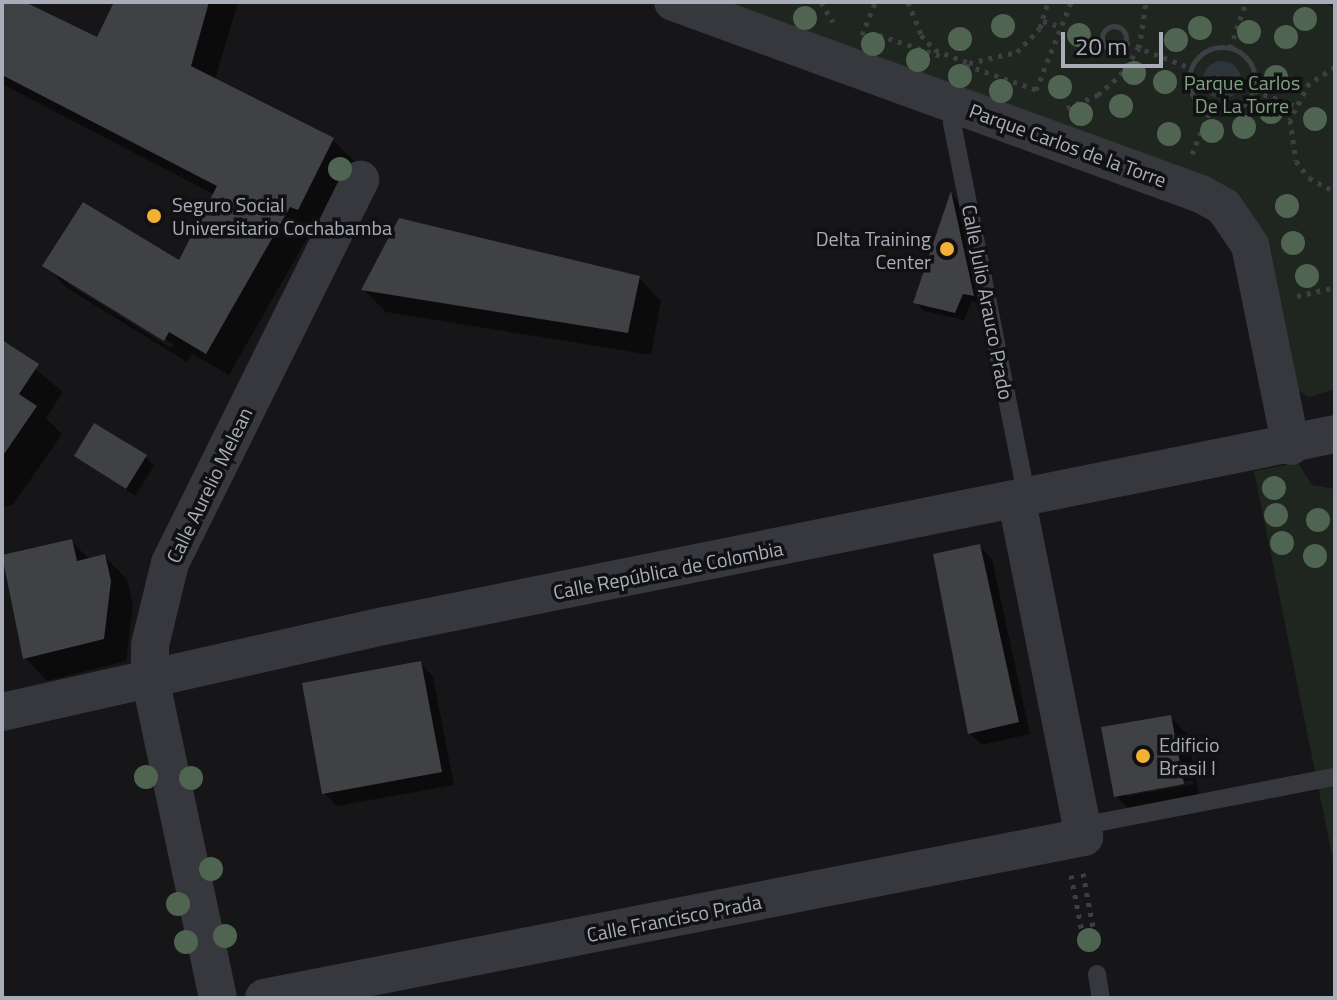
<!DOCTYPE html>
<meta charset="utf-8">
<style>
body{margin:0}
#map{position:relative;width:1337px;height:1000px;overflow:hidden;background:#161618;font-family:"Titillium Web",sans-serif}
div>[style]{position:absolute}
.green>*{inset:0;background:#1e261f}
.water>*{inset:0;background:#2c353c}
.round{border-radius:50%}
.shadow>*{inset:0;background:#0007}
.building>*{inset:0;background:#404145}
.path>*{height:5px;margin-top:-2.5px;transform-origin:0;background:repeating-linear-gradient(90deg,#3d3f44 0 4px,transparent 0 10px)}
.path>.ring{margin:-2.5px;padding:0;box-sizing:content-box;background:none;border:5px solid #3d3f44;border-radius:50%}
.lane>*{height:18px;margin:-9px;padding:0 9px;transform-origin:9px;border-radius:9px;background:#37383d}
.street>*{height:38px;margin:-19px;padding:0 19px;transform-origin:19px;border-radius:19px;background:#37383d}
.trees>*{width:24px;height:24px;margin:-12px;border-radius:50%;background:#506452}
.dots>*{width:22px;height:22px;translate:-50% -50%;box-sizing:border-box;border:4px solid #111113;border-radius:50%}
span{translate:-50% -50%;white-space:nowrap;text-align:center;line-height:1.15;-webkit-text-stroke:7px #111113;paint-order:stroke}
.park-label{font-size:20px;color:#7fa381}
.street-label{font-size:20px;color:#a8adb8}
.poi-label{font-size:20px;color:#a8adb8}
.left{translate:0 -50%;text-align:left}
.right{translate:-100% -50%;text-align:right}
.frame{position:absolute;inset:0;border:4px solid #a8adb8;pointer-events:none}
.scale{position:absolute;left:1061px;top:32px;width:102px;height:36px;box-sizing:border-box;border:4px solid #a8adb8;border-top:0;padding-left:10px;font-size:24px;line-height:28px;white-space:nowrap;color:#a8adb8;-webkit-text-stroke:6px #111113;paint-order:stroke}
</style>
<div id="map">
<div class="green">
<i style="clip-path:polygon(716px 2px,1320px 2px,1335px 7px,1335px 389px,1309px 397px,1295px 388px,1259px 230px,1241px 202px)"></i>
<i style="clip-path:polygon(1298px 463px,1312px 485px,1335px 489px,1335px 870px,1254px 471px)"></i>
</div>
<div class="water">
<i class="round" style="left:1203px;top:61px;width:38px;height:38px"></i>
</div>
<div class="shadow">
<i style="clip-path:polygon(evenodd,2px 2px,21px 2px,98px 40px,116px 2px,238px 2px,215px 80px,333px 140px,355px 162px,320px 231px,313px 228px,229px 375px,192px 354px,187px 362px,67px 288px,45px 265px,180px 263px,215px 195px,2px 84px,2px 2px,68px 279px,173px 344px,171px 348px,68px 284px,68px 279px)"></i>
<i style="clip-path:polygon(952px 195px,959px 202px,981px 304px,972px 301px,964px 320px,924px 311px,915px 302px)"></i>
<i style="clip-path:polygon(639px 278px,661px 301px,651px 355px,386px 312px,364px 290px)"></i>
<i style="clip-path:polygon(2px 342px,63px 392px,46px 418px,62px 434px,13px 505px,2px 507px)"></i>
<i style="clip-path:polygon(76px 456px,146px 457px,154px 466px,135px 496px)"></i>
<i style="clip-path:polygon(71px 541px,90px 560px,104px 556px,127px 579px,133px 605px,126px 661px,47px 681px,25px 658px)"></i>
<i style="clip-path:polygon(979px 546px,992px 559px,1030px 734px,982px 745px,969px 733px)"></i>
<i style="clip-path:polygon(420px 663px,433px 677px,454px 785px,337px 806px,324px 793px)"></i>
<i style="clip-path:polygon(evenodd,1170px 717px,1187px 734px,1200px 800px,1133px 813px,1116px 796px,1170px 717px,1193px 780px,1194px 784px,1127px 796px,1127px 792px,1193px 780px)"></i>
</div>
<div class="building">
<i style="clip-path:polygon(2px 2px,25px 2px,97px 37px,114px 2px,209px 2px,191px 66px,334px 138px,298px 210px,290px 207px,206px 354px,169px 332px,164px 341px,42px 266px,83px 202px,179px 260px,217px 186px,2px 75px)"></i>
<i style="clip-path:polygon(951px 191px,974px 296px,963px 294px,955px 313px,913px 303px)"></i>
<i style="clip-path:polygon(399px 218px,640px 276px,628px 333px,361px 290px)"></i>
<i style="clip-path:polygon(2px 340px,39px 364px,19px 394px,37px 406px,2px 457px)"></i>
<i style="clip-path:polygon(94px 423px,147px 455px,126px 489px,74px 456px)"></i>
<i style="clip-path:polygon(72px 539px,77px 561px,105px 554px,111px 581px,104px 639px,23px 659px,2px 555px)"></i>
<i style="clip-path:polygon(980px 544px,1019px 722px,968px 734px,933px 554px)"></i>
<i style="clip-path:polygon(421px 661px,442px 772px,322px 794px,302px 683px)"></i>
<i style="clip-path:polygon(1171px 715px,1184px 784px,1114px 797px,1101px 727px)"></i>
</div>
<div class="path">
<i style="left:821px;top:2px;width:23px;rotate:59deg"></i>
<i style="left:908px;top:2px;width:35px;rotate:68deg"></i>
<i style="left:921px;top:35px;width:21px;rotate:47deg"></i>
<i style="left:935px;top:50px;width:36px;rotate:21deg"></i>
<i style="left:969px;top:63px;width:49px;rotate:-12.9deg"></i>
<i style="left:1017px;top:52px;width:33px;rotate:-46deg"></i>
<i style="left:1040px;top:28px;width:27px;rotate:-73deg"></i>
<i style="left:1043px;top:21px;width:20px;rotate:18deg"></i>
<i class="ring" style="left:1102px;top:26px;width:19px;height:19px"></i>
<i style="left:862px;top:35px;width:35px;rotate:-68deg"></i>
<i style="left:879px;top:35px;width:65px;rotate:18.7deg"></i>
<i style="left:1126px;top:43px;width:70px;rotate:21deg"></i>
<i class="ring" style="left:1189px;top:47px;width:61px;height:61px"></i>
<i style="left:1230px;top:48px;width:49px;rotate:-70.8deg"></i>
<i style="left:966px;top:65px;width:75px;rotate:19.4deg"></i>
<i style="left:1335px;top:67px;width:31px;rotate:148deg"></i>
<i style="left:1309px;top:83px;width:42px;rotate:117.2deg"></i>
<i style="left:1290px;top:120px;width:41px;rotate:81.7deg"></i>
<i style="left:1296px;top:161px;width:21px;rotate:53deg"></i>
<i style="left:1309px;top:178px;width:30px;rotate:28deg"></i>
<i style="left:1036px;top:90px;width:95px;rotate:-68.3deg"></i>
<i style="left:1254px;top:91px;width:42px;rotate:19.3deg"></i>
<i style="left:1067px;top:108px;width:34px;rotate:-23deg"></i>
<i style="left:1098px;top:95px;width:30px;rotate:-42deg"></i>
<i style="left:1120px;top:75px;width:33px;rotate:-55deg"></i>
<i style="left:1139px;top:48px;width:47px;rotate:-81.3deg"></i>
<i style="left:1192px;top:154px;width:48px;rotate:-67.8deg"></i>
<i style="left:1297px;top:296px;width:39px;rotate:-13deg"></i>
<i style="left:1083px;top:873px;width:77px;rotate:79.6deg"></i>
<i style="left:1071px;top:875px;width:78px;rotate:79deg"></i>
</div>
<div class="lane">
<i style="left:953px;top:104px;width:19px;rotate:93deg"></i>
<i style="left:952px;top:123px;width:384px;rotate:78.7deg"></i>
<i style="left:1081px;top:826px;width:257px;rotate:-11deg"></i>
<i style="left:1097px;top:974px;width:24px;rotate:81deg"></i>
</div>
<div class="street">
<i style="left:673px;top:2px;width:562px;rotate:19.98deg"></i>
<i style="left:1201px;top:194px;width:26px;rotate:29deg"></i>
<i style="left:1224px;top:207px;width:46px;rotate:55.6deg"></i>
<i style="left:1250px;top:245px;width:205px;rotate:78.5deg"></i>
<i style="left:2px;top:712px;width:392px;rotate:-12.7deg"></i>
<i style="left:384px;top:626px;width:970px;rotate:-11.41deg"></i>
<i style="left:218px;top:998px;width:328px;rotate:-102deg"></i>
<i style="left:150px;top:677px;width:32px;rotate:-90deg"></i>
<i style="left:150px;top:645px;width:84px;rotate:-76.3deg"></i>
<i style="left:170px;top:563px;width:428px;rotate:-63.6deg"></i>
<i style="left:264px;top:998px;width:836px;rotate:-11.11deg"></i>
<i style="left:1084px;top:837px;width:342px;rotate:-101.3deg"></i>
</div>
<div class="trees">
<i style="left:805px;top:18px"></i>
<i style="left:1305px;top:19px"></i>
<i style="left:1003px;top:26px"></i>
<i style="left:1200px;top:28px"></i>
<i style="left:1249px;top:32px"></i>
<i style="left:1079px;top:35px"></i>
<i style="left:1286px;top:37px"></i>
<i style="left:960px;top:39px"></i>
<i style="left:1176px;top:40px"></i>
<i style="left:873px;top:44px"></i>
<i style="left:918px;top:60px"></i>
<i style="left:1134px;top:73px"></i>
<i style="left:960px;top:76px"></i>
<i style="left:1276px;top:77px"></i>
<i style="left:1165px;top:82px"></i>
<i style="left:1060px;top:87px"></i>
<i style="left:1001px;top:91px"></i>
<i style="left:1121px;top:106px"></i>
<i style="left:1271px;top:112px"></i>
<i style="left:1081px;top:114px"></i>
<i style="left:1315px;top:119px"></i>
<i style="left:1244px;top:127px"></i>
<i style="left:1212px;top:131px"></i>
<i style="left:1169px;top:134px"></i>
<i style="left:340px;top:169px"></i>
<i style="left:1287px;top:206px"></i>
<i style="left:1293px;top:243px"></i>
<i style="left:1307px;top:276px"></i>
<i style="left:1274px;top:488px"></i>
<i style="left:1276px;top:515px"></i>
<i style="left:1318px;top:520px"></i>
<i style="left:1282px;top:543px"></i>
<i style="left:1315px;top:556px"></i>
<i style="left:146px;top:777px"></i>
<i style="left:191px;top:778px"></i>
<i style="left:211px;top:869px"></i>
<i style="left:178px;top:904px"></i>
<i style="left:225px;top:936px"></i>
<i style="left:1089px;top:940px"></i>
<i style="left:186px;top:942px"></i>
</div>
<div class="dots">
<i style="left:154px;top:216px;background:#f2b134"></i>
<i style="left:947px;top:249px;background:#f2b134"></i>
<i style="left:1143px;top:756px;background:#f2b134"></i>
</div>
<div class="park-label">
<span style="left:1242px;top:94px">Parque Carlos<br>De La Torre</span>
</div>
<div class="street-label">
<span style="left:1068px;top:145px;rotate:20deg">Parque Carlos de la Torre</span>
<span style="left:988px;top:302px;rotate:79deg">Calle Julio Arauco Prado</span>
<span style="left:209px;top:485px;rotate:-64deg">Calle Aurelio Melean</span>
<span style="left:668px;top:570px;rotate:-11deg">Calle República de Colombia</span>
<span style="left:674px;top:918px;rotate:-11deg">Calle Francisco Prada</span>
</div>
<div class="poi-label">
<span class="left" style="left:172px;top:216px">Seguro Social<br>Universitario Cochabamba</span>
<span class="right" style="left:931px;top:250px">Delta Training<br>Center</span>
<span class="left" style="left:1159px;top:756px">Edificio<br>Brasil I</span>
</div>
<div class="frame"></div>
<div class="scale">20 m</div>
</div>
